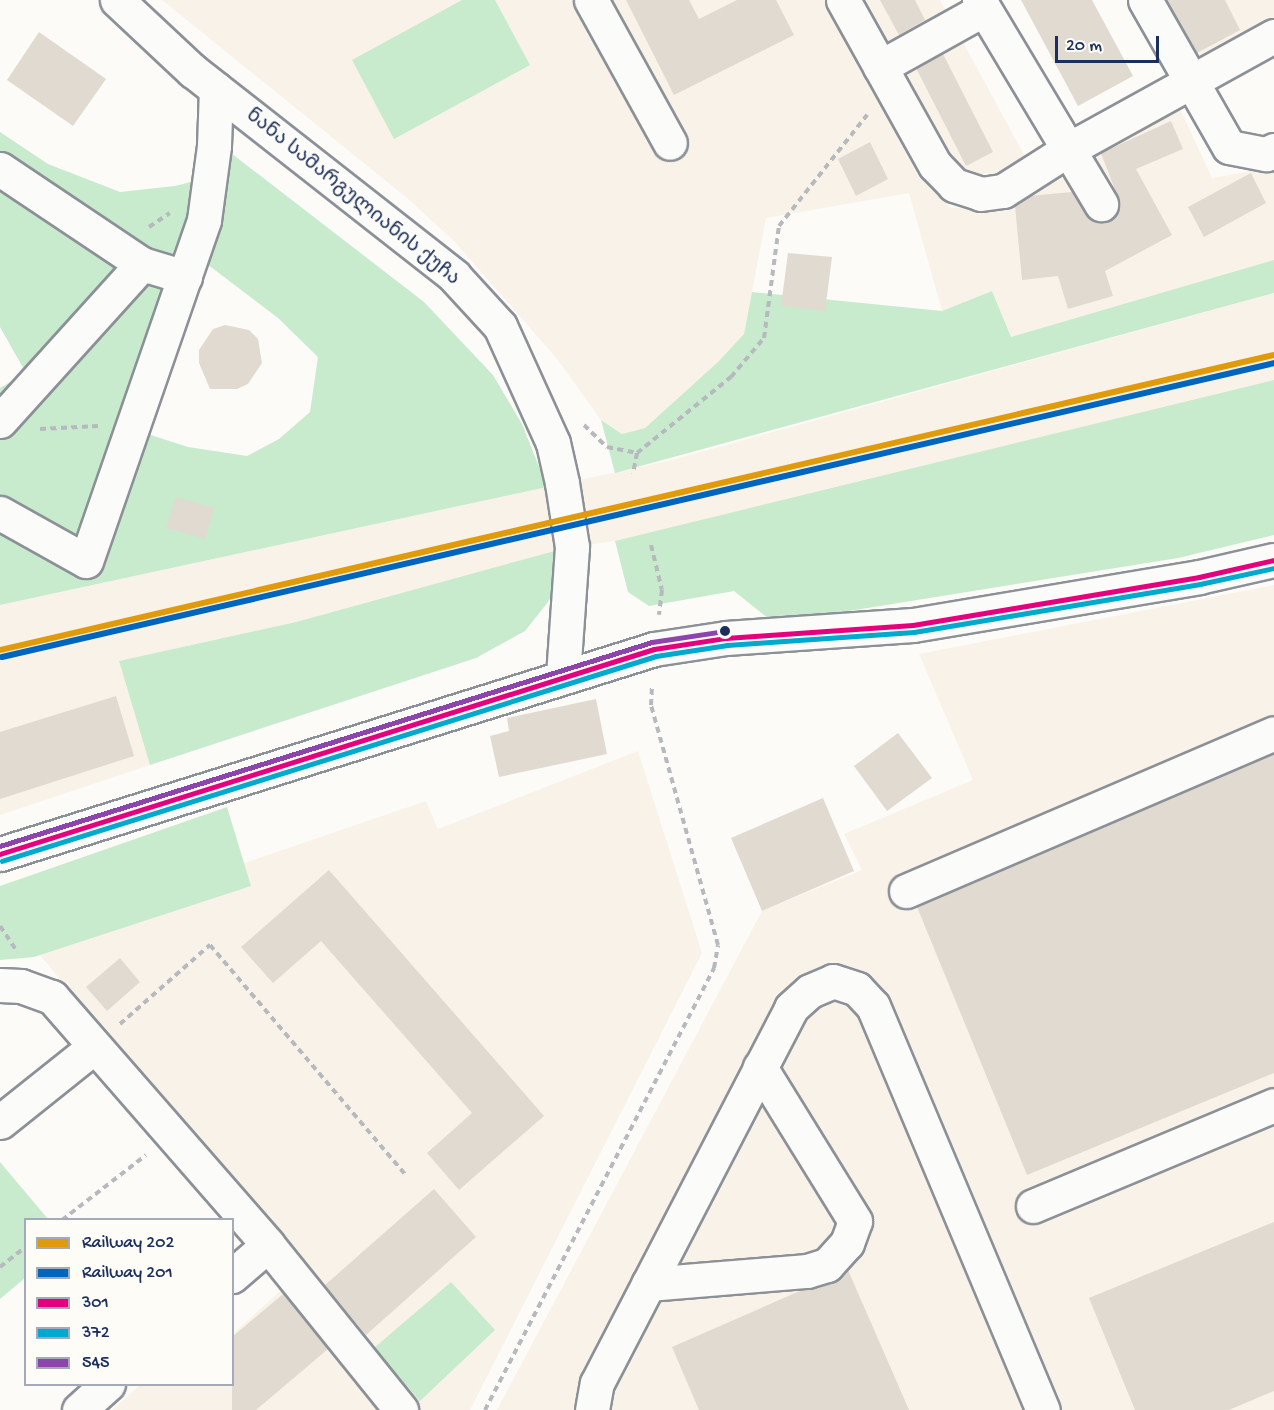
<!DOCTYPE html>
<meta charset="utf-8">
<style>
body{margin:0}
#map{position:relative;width:1274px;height:1410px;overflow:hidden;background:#fcfbf8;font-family:"Gochi Hand","Noto Sans Georgian",sans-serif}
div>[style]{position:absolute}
.built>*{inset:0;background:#f9f2e8}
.green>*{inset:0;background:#c7ebcc}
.building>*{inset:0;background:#e1dad0}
.path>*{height:4px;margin-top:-2px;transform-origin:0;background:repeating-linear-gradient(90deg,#b6b9bd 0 6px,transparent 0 10.5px)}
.roads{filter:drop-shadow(2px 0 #8c9097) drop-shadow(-2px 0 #8c9097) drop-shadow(0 2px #8c9097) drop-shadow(0 -2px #8c9097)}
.minor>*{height:33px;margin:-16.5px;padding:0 16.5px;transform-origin:16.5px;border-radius:16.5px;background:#fbfbf9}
.major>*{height:33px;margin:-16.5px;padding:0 16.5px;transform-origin:16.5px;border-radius:16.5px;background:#fbfbf9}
.bus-1>*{height:4.5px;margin:-2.25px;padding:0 2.25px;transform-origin:2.25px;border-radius:2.25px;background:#e5007d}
.bus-2>*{height:4.5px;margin:-2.25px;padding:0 2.25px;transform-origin:2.25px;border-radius:2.25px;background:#00a9ce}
.bus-3>*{height:4.5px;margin:-2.25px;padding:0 2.25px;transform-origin:2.25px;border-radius:2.25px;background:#8e44ad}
.rail-1>*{height:6px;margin:-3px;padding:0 3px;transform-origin:3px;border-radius:3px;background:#e19a09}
.rail-2>*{height:6px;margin:-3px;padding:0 3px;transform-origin:3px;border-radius:3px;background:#0065bd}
.dots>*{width:16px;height:16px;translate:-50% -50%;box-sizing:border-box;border:3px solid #fdfcf7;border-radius:50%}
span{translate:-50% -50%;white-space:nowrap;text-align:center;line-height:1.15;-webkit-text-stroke:5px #fdfcf7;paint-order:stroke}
.street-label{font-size:20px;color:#1b2f5e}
.legend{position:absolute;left:24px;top:1218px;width:210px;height:168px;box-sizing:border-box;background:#fdfcf7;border:2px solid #a3aaba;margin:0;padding:8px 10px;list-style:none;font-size:18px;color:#1b2f5e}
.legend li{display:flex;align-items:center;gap:12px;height:30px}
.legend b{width:30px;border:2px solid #a3aaba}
.scale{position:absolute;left:1055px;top:36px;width:104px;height:27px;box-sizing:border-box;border:3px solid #1b2f5e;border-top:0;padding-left:8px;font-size:18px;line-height:21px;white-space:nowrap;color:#1b2f5e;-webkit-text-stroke:4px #fdfcf7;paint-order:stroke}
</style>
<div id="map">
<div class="built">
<i style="clip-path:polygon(162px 0,825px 0,918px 176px,950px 207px,976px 210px,1001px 203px,1176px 100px,1212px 178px,1274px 167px,1274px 260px,1011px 337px,992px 291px,942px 311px,909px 193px,766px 218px,744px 334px,718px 362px,645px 428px,622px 434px,601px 420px,558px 360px,455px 242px,407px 198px)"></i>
<i style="clip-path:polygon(857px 0,940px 0,1028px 162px,993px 173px,967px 175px,950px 169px)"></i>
<i style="clip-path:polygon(1150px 0,1274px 0,1274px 27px,1189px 73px)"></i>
<i style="clip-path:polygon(1274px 293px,1274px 380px,734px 515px,615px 541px,572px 547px,296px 622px,119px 661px,150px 765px,0 815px,0 605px,672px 460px)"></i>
<i style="clip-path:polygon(1274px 585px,1274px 1410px,497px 1410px,762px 911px,862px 870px,844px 834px,973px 780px,919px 654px)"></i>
<i style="clip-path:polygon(638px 751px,702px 953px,470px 1410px,112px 1410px,140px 1385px,232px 1384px,233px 1334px,303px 1270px,39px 954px,89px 916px,426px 801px,438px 829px)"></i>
</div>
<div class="green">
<i style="clip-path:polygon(462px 0,495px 0,530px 65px,394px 139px,352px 60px)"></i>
<i style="clip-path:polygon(0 132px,48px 164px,120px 192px,175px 186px,202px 179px,123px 426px,188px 447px,247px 456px,279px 439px,310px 412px,318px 357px,278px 318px,203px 261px,227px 150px,424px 302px,493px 375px,522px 424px,547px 487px,0 605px,0 388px,26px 373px,0 327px)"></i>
<i style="clip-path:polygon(1274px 260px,1274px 293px,615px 473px,601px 420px,622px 434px,645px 428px,718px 362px,744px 334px,752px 292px,942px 311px,992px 291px,1011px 337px)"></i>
<i style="clip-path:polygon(1274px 380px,1274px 535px,1178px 558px,849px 611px,769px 619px,734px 591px,649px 606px,628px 592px,615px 541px)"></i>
<i style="clip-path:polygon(562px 549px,564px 572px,548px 602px,525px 631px,476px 658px,150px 765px,119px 661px,296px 622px)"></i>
<i style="clip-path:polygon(227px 807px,251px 886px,34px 957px,0 960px,0 886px)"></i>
<i style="clip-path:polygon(0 1162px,48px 1219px,26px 1220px,25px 1278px,0 1299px)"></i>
<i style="clip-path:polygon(451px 1282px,495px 1330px,420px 1401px,374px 1348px)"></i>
</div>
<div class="building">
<i style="clip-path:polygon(626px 0,689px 0,699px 19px,737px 0,776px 0,794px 35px,674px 95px)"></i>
<i style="clip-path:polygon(880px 0,915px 0,925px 20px,899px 35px)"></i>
<i style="clip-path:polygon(1021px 0,1092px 0,1133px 76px,1078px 106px)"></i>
<i style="clip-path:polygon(1167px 0,1225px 0,1240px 30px,1197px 53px)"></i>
<i style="clip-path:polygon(39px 32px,106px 79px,73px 126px,7px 80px)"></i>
<i style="clip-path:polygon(943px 54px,993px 152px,966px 166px,916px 68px)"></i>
<i style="clip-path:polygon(1171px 121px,1183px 149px,1136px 169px,1172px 235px,1105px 271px,1113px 296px,1068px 309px,1058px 276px,1022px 280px,1015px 206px,1029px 196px,1072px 192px,1091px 220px,1110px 220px,1120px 203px,1101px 153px)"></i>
<i style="clip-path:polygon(870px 142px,888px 179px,856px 196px,838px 159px)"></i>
<i style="clip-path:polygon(1251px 173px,1266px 203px,1204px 237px,1188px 207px)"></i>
<i style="clip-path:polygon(788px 253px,832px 257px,825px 311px,781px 306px)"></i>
<i style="clip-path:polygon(225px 325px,249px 330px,258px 339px,262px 363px,248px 384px,237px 389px,210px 389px,199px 363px,199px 350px,213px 329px)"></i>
<i style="clip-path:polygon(176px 497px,214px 508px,205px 539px,166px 528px)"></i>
<i style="clip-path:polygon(116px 696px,134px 756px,0 799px,0 732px)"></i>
<i style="clip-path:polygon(596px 699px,607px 754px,499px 777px,490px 736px,509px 731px,507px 718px)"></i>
<i style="clip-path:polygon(898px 733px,932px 778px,887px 811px,854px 766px)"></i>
<i style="clip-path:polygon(1274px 753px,1274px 1073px,1027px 1175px,917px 907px)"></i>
<i style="clip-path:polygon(823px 798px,854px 871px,762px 911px,731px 838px)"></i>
<i style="clip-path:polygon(329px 870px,544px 1116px,459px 1190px,427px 1153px,472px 1113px,321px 941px,273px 983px,241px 947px)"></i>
<i style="clip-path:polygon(120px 958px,140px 982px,107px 1011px,86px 987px)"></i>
<i style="clip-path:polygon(434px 1189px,476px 1237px,366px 1335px,325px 1285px)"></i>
<i style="clip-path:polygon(1274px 1222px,1274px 1391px,1229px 1410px,1135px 1410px,1089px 1298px)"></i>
<i style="clip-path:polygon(848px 1270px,909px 1410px,699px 1410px,672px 1347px,802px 1290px,832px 1283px)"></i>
<i style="clip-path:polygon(283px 1294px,328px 1349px,256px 1410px,232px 1410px,232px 1337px)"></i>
</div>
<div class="path">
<i style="left:149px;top:227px;width:25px;rotate:-34deg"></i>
<i style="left:584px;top:425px;width:32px;rotate:44deg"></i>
<i style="left:607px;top:447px;width:31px;rotate:11deg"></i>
<i style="left:637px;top:453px;width:21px;rotate:101deg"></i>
<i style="left:40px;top:429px;width:58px;rotate:-3deg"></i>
<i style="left:637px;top:453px;width:121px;rotate:-39deg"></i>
<i style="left:731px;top:377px;width:51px;rotate:-49.8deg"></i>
<i style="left:764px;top:338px;width:113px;rotate:-82.4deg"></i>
<i style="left:779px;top:226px;width:142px;rotate:-51.6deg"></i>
<i style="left:651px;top:545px;width:46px;rotate:76.3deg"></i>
<i style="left:662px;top:590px;width:25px;rotate:97deg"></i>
<i style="left:0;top:926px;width:30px;rotate:56deg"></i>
<i style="left:120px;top:1024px;width:120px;rotate:-41.3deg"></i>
<i style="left:210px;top:945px;width:302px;rotate:49.6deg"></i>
<i style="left:62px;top:1220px;width:106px;rotate:-37.7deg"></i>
<i style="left:0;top:1267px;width:33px;rotate:-38deg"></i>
<i style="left:485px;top:1410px;width:498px;rotate:-62.6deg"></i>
<i style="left:714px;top:968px;width:23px;rotate:-80deg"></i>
<i style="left:718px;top:945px;width:249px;rotate:-105.6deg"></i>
<i style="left:651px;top:705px;width:20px;rotate:-87deg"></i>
</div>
<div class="roads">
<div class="minor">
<i style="left:117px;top:0;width:104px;rotate:43.1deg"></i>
<i style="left:193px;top:71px;width:332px;rotate:38.1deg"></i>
<i style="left:454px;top:276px;width:68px;rotate:47.4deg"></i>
<i style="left:500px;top:326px;width:128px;rotate:65.6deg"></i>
<i style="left:553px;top:443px;width:41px;rotate:77.3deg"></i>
<i style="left:562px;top:483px;width:65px;rotate:81.1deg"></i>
<i style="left:572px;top:547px;width:129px;rotate:94deg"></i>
<i style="left:591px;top:0;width:163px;rotate:61.1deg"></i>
<i style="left:843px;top:0;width:189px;rotate:60.9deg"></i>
<i style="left:935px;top:165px;width:28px;rotate:46deg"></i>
<i style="left:954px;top:185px;width:28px;rotate:18deg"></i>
<i style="left:981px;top:194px;width:22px;rotate:-8deg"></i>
<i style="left:1003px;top:191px;width:78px;rotate:-32.5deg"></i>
<i style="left:1069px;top:149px;width:234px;rotate:-28.9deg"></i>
<i style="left:979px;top:0;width:238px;rotate:59.1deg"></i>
<i style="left:1145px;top:0;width:169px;rotate:60.3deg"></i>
<i style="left:1229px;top:147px;width:38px;rotate:11deg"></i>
<i style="left:1266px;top:154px;width:9px;rotate:-27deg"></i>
<i style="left:880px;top:67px;width:119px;rotate:-29.1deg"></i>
<i style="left:0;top:169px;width:171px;rotate:33.8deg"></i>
<i style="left:142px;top:264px;width:45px;rotate:16.8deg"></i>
<i style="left:0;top:421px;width:212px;rotate:-47.9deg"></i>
<i style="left:0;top:513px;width:98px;rotate:29.2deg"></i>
<i style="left:86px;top:561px;width:361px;rotate:-70.9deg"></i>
<i style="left:204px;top:220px;width:75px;rotate:-82.3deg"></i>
<i style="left:214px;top:146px;width:57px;rotate:-88deg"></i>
<i style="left:906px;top:891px;width:400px;rotate:-23.2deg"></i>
<i style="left:0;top:985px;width:21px;rotate:3deg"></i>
<i style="left:21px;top:986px;width:33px;rotate:20deg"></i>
<i style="left:52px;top:997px;width:329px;rotate:48.9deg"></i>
<i style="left:268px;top:1245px;width:48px;rotate:139.3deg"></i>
<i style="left:0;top:1122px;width:120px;rotate:-38.6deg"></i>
<i style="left:1033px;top:1206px;width:261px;rotate:-22.7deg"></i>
<i style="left:268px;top:1245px;width:212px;rotate:51.1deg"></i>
<i style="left:648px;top:1284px;width:160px;rotate:-4.7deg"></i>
<i style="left:807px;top:1271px;width:21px;rotate:-17deg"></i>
<i style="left:827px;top:1265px;width:30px;rotate:-48deg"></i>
<i style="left:847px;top:1243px;width:23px;rotate:-70deg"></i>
<i style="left:855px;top:1221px;width:181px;rotate:-121.7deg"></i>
<i style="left:79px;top:1410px;width:39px;rotate:-42deg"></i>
<i style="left:592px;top:1410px;width:27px;rotate:-80deg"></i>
<i style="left:597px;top:1383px;width:422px;rotate:-62.6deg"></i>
<i style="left:791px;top:1008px;width:25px;rotate:-42deg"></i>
<i style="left:810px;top:991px;width:25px;rotate:-23deg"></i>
<i style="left:833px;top:981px;width:25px;rotate:18deg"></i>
<i style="left:857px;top:989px;width:23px;rotate:47deg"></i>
<i style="left:873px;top:1006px;width:438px;rotate:67.2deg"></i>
</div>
<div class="major">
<i style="left:0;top:854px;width:685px;rotate:-17.4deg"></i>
<i style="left:654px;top:649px;width:73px;rotate:-8.7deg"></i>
<i style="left:726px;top:638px;width:187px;rotate:-4deg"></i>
<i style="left:913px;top:625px;width:290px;rotate:-9.5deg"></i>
<i style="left:1199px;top:577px;width:77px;rotate:-12.8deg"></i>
</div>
</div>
<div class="bus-1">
<i style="left:0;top:854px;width:685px;rotate:-17.4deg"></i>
<i style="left:654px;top:649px;width:73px;rotate:-8.7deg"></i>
<i style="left:726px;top:638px;width:187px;rotate:-4deg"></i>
<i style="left:913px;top:625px;width:290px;rotate:-9.5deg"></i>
<i style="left:1199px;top:577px;width:77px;rotate:-12.8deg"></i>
</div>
<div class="bus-2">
<i style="left:2px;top:861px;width:685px;rotate:-17.4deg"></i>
<i style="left:656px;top:656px;width:72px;rotate:-8.8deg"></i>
<i style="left:727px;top:645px;width:187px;rotate:-4deg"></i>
<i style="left:914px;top:632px;width:290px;rotate:-9.5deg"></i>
<i style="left:1200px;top:584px;width:76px;rotate:-12.2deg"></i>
</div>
<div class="bus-3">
<i style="left:0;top:846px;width:683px;rotate:-17.37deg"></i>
<i style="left:652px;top:642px;width:74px;rotate:-8.6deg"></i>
</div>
<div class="rail-1">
<i style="left:0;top:650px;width:1308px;rotate:-13.04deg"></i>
</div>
<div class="rail-2">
<i style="left:2px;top:657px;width:1306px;rotate:-13.01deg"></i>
</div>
<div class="dots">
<i style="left:725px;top:631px;background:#1b2f5e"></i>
</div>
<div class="street-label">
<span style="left:352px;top:198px;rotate:39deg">ნანა სამარგულიანის ქუჩა</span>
</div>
<ul class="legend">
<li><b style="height:8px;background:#e19a09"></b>Railway 202</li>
<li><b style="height:8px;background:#0065bd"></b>Railway 201</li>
<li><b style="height:8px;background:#e5007d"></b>301</li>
<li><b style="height:8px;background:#00a9ce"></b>372</li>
<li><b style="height:8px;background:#8e44ad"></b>545</li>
</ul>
<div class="scale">20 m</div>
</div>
